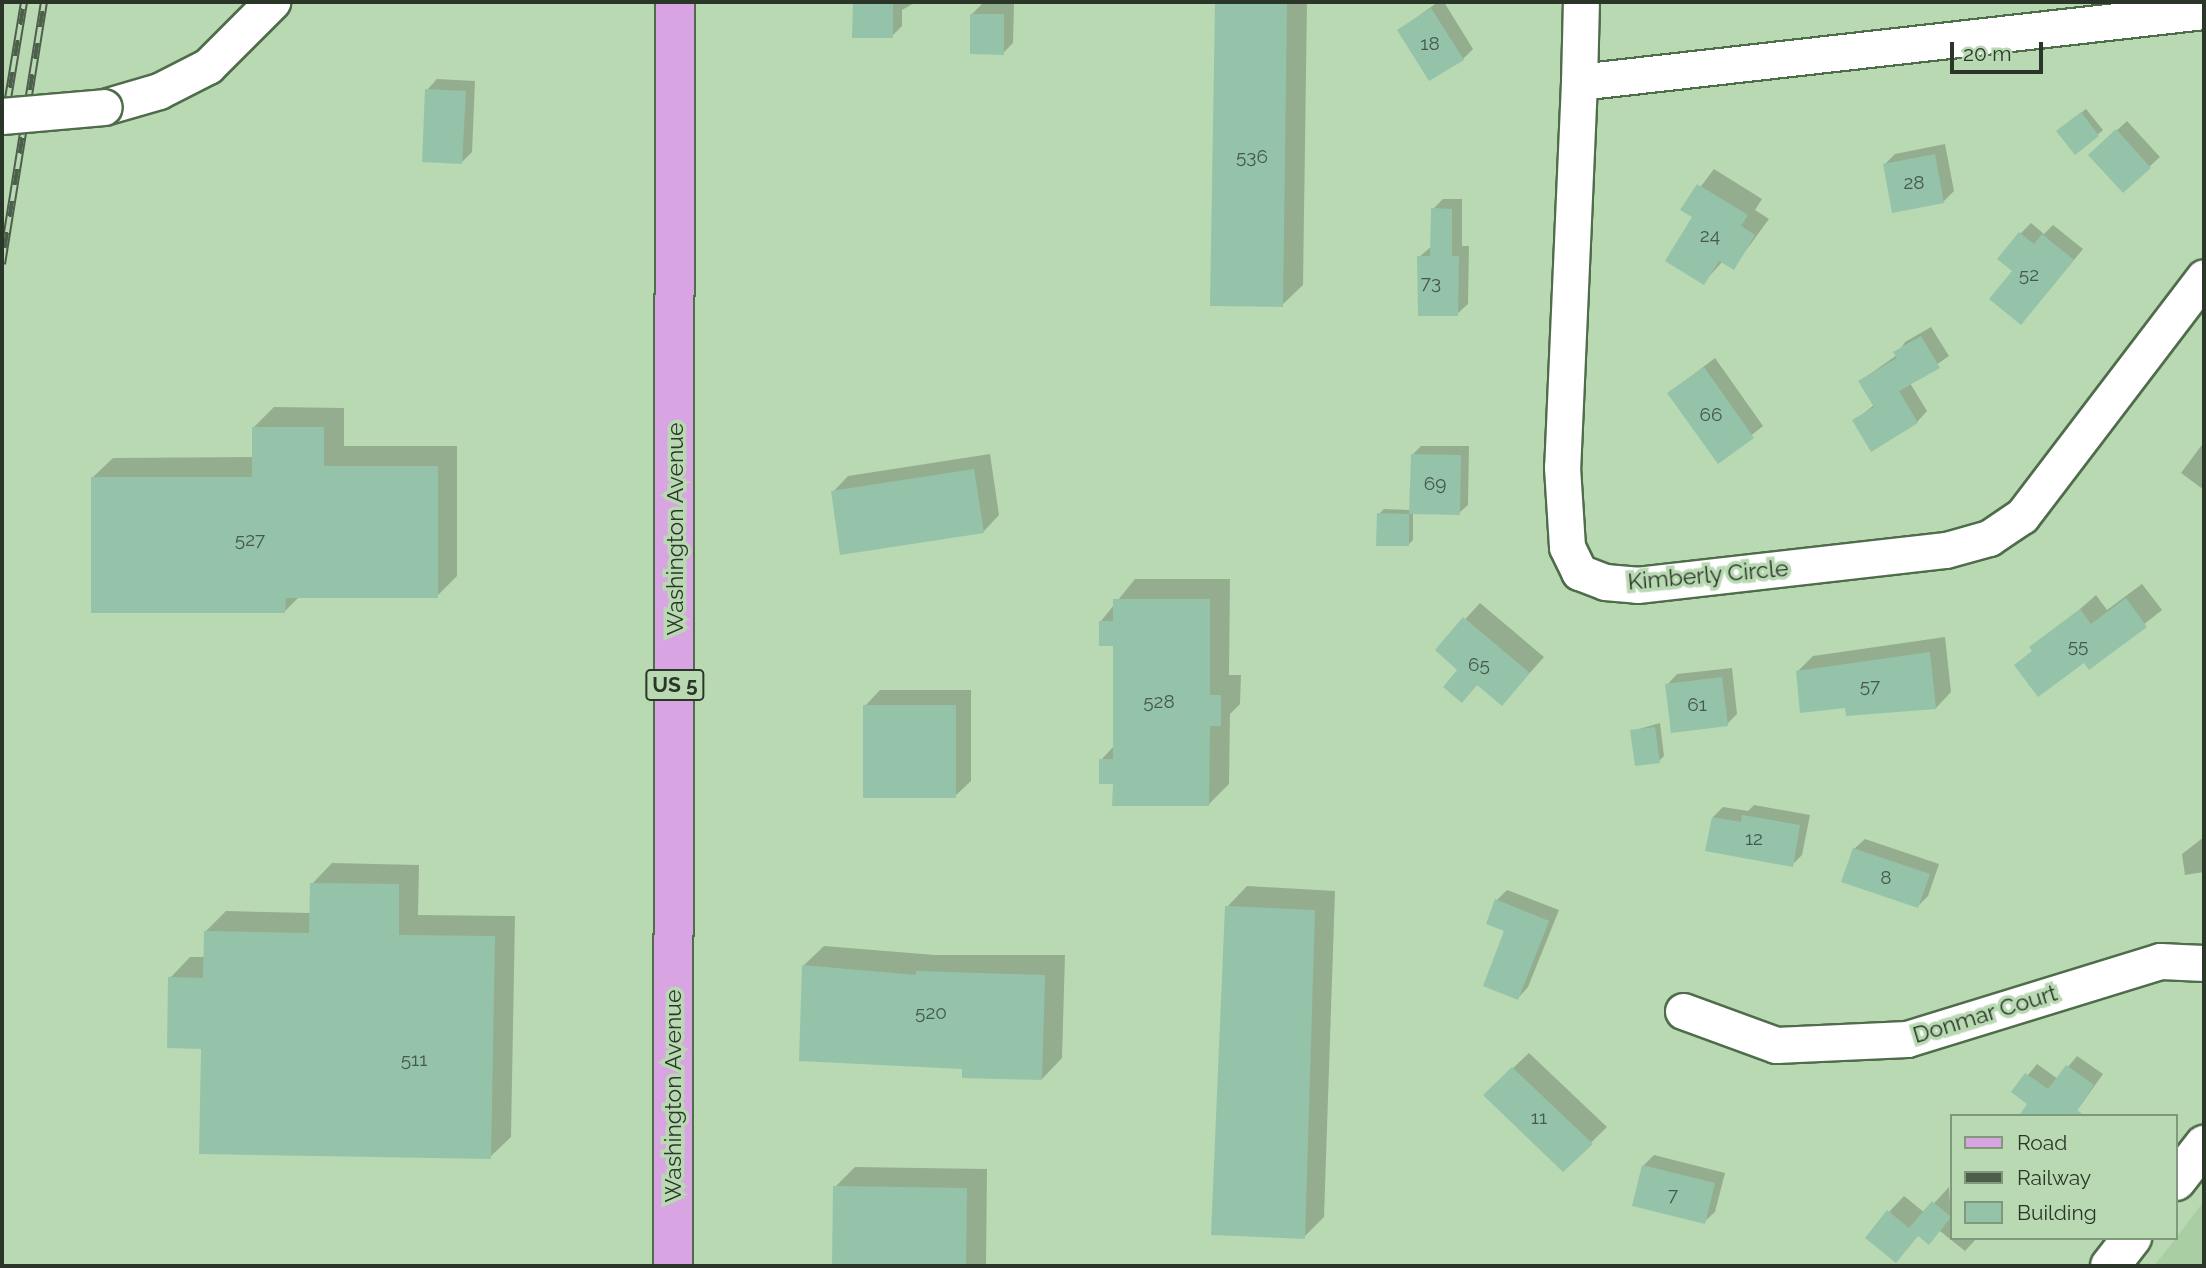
<!DOCTYPE html>
<style>
body{margin:0}
#map{position:relative;width:2206px;height:1268px;overflow:hidden;background:#b9d9b3;font-family:Raleway,sans-serif}
div>[style]{position:absolute}
.built>*{inset:0;background:#a9cea3}
.shadow>*{inset:0;background:#0003}
.building>*{inset:0;background:#95c3aa}
.roads{filter:drop-shadow(2px 0 #4f6c4b) drop-shadow(-2px 0 #4f6c4b) drop-shadow(0 2px #4f6c4b) drop-shadow(0 -2px #4f6c4b)}
.minor>*{height:35px;margin:-17.5px;padding:0 17.5px;transform-origin:17.5px;border-radius:17.5px;background:#fff}
.tertiary>*{height:38px;margin:-19px;padding:0 19px;transform-origin:19px;border-radius:19px;background:#fff}
.primary>*{height:38px;margin:-19px;padding:0 19px;transform-origin:19px;border-radius:19px;background:#d8a4e2}
.rail>*{height:8px;margin-top:-4px;transform-origin:0;background:repeating-linear-gradient(90deg,#b9d9b3 0 16px,#4d5f4a 0 32px);box-sizing:border-box;border-block:2px solid #4d5f4a}
.bridges{filter:drop-shadow(2px 0 #4f6c4b) drop-shadow(-2px 0 #4f6c4b) drop-shadow(0 2px #4f6c4b) drop-shadow(0 -2px #4f6c4b)}
.minor-bridge>*{height:35px;margin:-17.5px;padding:0 17.5px;transform-origin:17.5px;border-radius:17.5px;background:#fff}
span{translate:-50% -50%;white-space:nowrap;text-align:center;line-height:1.15;-webkit-text-stroke:7px #b9d9b3;paint-order:stroke}
.number-label{font-size:19px;color:#455a48}
.number-label span{-webkit-text-stroke-width:0}
.shield-label span{padding:2px 5px;background:#b9d9b3;border:2px solid;border-radius:5px;-webkit-text-stroke-width:0}
.shield-label{font-size:21px;color:#2a3728;font-weight:700}
.street-label{font-size:23px;color:#2a3728}
.frame{position:absolute;inset:0;border:4px solid #2a3728;pointer-events:none}
.legend{position:absolute;left:1950px;top:1114px;width:228px;height:126px;box-sizing:border-box;background:#b9d9b3;border:2px solid #80987b;margin:0;padding:9px 12px;list-style:none;font-size:21px;color:#2a3728}
.legend li{display:flex;align-items:center;gap:14px;height:35px}
.legend b{width:35px;border:2px solid #80987b}
.scale{position:absolute;left:1950px;top:42px;width:93px;height:32px;box-sizing:border-box;border:4px solid #2a3728;border-top:0;padding-left:9px;font-size:21px;line-height:24px;white-space:nowrap;color:#2a3728;-webkit-text-stroke:5px #b9d9b3;paint-order:stroke}
</style>
<div id="map">
<div class="built">
<i style="clip-path:polygon(2204px 1201px,2204px 1266px,2154px 1266px,2176px 1238px)"></i>
</div>
<div class="shadow">
<i style="clip-path:polygon(855px 2px,916px 2px,902px 10px,902px 26px,892px 36px,854px 36px)"></i>
<i style="clip-path:polygon(1216px 2px,1307px 2px,1303px 285px,1282px 305px,1212px 304px)"></i>
<i style="clip-path:polygon(1438px 2px,1444px 2px,1473px 49px,1463px 59px,1399px 30px)"></i>
<i style="clip-path:polygon(982px 4px,1014px 4px,1013px 43px,1003px 53px,972px 14px)"></i>
<i style="clip-path:polygon(437px 79px,475px 81px,472px 152px,462px 162px,427px 90px)"></i>
<i style="clip-path:polygon(2086px 109px,2103px 130px,2075px 153px,2063px 127px)"></i>
<i style="clip-path:polygon(2127px 121px,2160px 157px,2149px 167px,2101px 145px)"></i>
<i style="clip-path:polygon(1945px 144px,1954px 191px,1943px 202px,1885px 164px,1895px 154px)"></i>
<i style="clip-path:polygon(1714px 169px,1762px 199px,1755px 210px,1769px 219px,1733px 268px,1723px 261px,1703px 283px,1695px 217px,1683px 210px)"></i>
<i style="clip-path:polygon(1443px 199px,1462px 199px,1462px 246px,1469px 246px,1468px 304px,1457px 314px,1419px 257px,1432px 246px,1433px 209px)"></i>
<i style="clip-path:polygon(2031px 223px,2044px 234px,2053px 225px,2083px 249px,2031px 312px,2014px 271px,2020px 234px)"></i>
<i style="clip-path:polygon(1931px 327px,1949px 356px,1910px 383px,1927px 411px,1917px 422px,1854px 421px,1874px 405px,1860px 381px,1897px 355px,1905px 342px)"></i>
<i style="clip-path:polygon(1715px 358px,1763px 426px,1718px 462px,1669px 393px)"></i>
<i style="clip-path:polygon(274px 407px,344px 408px,344px 446px,457px 446px,457px 576px,437px 596px,299px 597px,285px 611px,92px 478px,113px 458px,254px 457px,253px 428px)"></i>
<i style="clip-path:polygon(2204px 442px,2204px 490px,2181px 473px)"></i>
<i style="clip-path:polygon(1421px 446px,1469px 446px,1468px 505px,1459px 513px,1413px 512px,1413px 540px,1408px 545px,1379px 514px,1384px 509px,1411px 510px,1412px 455px)"></i>
<i style="clip-path:polygon(990px 454px,999px 515px,984px 531px,833px 492px,848px 476px)"></i>
<i style="clip-path:polygon(1135px 579px,1230px 579px,1229px 675px,1241px 675px,1240px 704px,1230px 714px,1229px 784px,1209px 804px,1114px 782px,1101px 760px,1114px 746px,1115px 645px,1101px 621px)"></i>
<i style="clip-path:polygon(2142px 584px,2162px 610px,2089px 668px,2084px 660px,2016px 665px,2096px 595px,2107px 610px)"></i>
<i style="clip-path:polygon(1480px 603px,1544px 657px,1502px 704px,1478px 684px,1462px 701px,1460px 669px,1437px 650px)"></i>
<i style="clip-path:polygon(1945px 637px,1951px 692px,1936px 708px,1846px 706px,1798px 671px,1813px 656px)"></i>
<i style="clip-path:polygon(1732px 668px,1737px 714px,1727px 724px,1667px 685px,1677px 674px)"></i>
<i style="clip-path:polygon(880px 690px,971px 690px,971px 781px,955px 796px,865px 706px)"></i>
<i style="clip-path:polygon(1660px 723px,1664px 756px,1659px 761px,1632px 731px)"></i>
<i style="clip-path:polygon(1754px 805px,1810px 815px,1802px 855px,1792px 865px,1713px 817px,1723px 807px,1748px 811px)"></i>
<i style="clip-path:polygon(2204px 837px,2204px 872px,2185px 875px,2182px 854px)"></i>
<i style="clip-path:polygon(1865px 839px,1939px 864px,1928px 896px,1918px 906px,1854px 849px)"></i>
<i style="clip-path:polygon(332px 863px,419px 865px,418px 915px,515px 916px,511px 1137px,490px 1157px,203px 1047px,170px 978px,190px 957px,205px 957px,205px 932px,226px 911px,311px 913px,312px 884px)"></i>
<i style="clip-path:polygon(1247px 886px,1335px 891px,1324px 1217px,1304px 1237px,1227px 907px)"></i>
<i style="clip-path:polygon(1507px 890px,1559px 910px,1528px 987px,1518px 998px,1497px 900px)"></i>
<i style="clip-path:polygon(824px 946px,935px 955px,1065px 955px,1062px 1058px,1042px 1079px,964px 1068px,803px 966px)"></i>
<i style="clip-path:polygon(1529px 1053px,1607px 1127px,1563px 1170px,1485px 1095px)"></i>
<i style="clip-path:polygon(2077px 1056px,2103px 1074px,2073px 1116px,2030px 1104px,2014px 1092px,2037px 1064px,2058px 1079px)"></i>
<i style="clip-path:polygon(1654px 1155px,1725px 1173px,1715px 1212px,1704px 1222px,1634px 1204px,1644px 1165px)"></i>
<i style="clip-path:polygon(855px 1167px,987px 1169px,986px 1266px,834px 1266px,835px 1187px)"></i>
<i style="clip-path:polygon(1949px 1187px,1952px 1238px,1977px 1238px,1965px 1251px,1940px 1231px,1919px 1235px,1896px 1260px,1889px 1212px,1904px 1196px,1925px 1213px)"></i>
</div>
<div class="building">
<i style="clip-path:polygon(853px 2px,893px 2px,893px 38px,852px 38px)"></i>
<i style="clip-path:polygon(1215px 2px,1287px 2px,1283px 307px,1210px 306px)"></i>
<i style="clip-path:polygon(1431px 8px,1464px 60px,1429px 81px,1397px 30px)"></i>
<i style="clip-path:polygon(970px 14px,1004px 14px,1004px 55px,970px 54px)"></i>
<i style="clip-path:polygon(425px 89px,466px 91px,462px 164px,422px 162px)"></i>
<i style="clip-path:polygon(2081px 112px,2099px 136px,2075px 155px,2056px 131px)"></i>
<i style="clip-path:polygon(2116px 129px,2151px 168px,2123px 193px,2088px 155px)"></i>
<i style="clip-path:polygon(1935px 154px,1944px 203px,1892px 213px,1883px 164px)"></i>
<i style="clip-path:polygon(1697px 184px,1748px 215px,1741px 226px,1755px 235px,1734px 270px,1719px 261px,1704px 285px,1665px 261px,1692px 217px,1680px 210px)"></i>
<i style="clip-path:polygon(1431px 208px,1452px 209px,1452px 256px,1459px 256px,1458px 316px,1418px 316px,1417px 256px,1430px 256px)"></i>
<i style="clip-path:polygon(2019px 232px,2034px 244px,2042px 234px,2074px 260px,2021px 325px,1989px 299px,2012px 271px,1997px 259px)"></i>
<i style="clip-path:polygon(1921px 336px,1940px 368px,1899px 391px,1918px 423px,1871px 452px,1852px 420px,1874px 407px,1858px 381px,1897px 358px,1893px 352px)"></i>
<i style="clip-path:polygon(1704px 367px,1754px 438px,1718px 464px,1667px 393px)"></i>
<i style="clip-path:polygon(252px 427px,324px 427px,324px 466px,438px 466px,438px 598px,286px 598px,285px 613px,91px 613px,91px 477px,252px 477px)"></i>
<i style="clip-path:polygon(1411px 454px,1461px 455px,1460px 515px,1409px 514px)"></i>
<i style="clip-path:polygon(974px 469px,984px 533px,840px 555px,831px 491px)"></i>
<i style="clip-path:polygon(1377px 513px,1409px 514px,1409px 546px,1376px 546px)"></i>
<i style="clip-path:polygon(2126px 598px,2147px 627px,2089px 670px,2084px 663px,2038px 697px,2014px 665px,2032px 651px,2029px 647px,2080px 609px,2091px 624px)"></i>
<i style="clip-path:polygon(1113px 599px,1210px 599px,1210px 695px,1221px 695px,1221px 726px,1210px 726px,1209px 806px,1112px 806px,1113px 784px,1099px 784px,1099px 759px,1113px 759px,1113px 646px,1099px 646px,1099px 621px,1113px 621px)"></i>
<i style="clip-path:polygon(1463px 617px,1530px 673px,1502px 706px,1477px 685px,1462px 703px,1443px 687px,1457px 670px,1435px 650px)"></i>
<i style="clip-path:polygon(1930px 652px,1936px 709px,1846px 716px,1845px 708px,1800px 713px,1796px 671px)"></i>
<i style="clip-path:polygon(1722px 677px,1728px 726px,1671px 733px,1665px 684px)"></i>
<i style="clip-path:polygon(863px 705px,956px 705px,956px 798px,863px 798px)"></i>
<i style="clip-path:polygon(1655px 727px,1660px 763px,1635px 766px,1630px 730px)"></i>
<i style="clip-path:polygon(1742px 815px,1800px 825px,1793px 867px,1705px 851px,1712px 817px,1741px 822px)"></i>
<i style="clip-path:polygon(1853px 848px,1930px 874px,1918px 908px,1841px 882px)"></i>
<i style="clip-path:polygon(310px 883px,399px 884px,399px 935px,495px 936px,491px 1159px,199px 1154px,201px 1049px,167px 1048px,168px 977px,203px 978px,204px 931px,309px 933px)"></i>
<i style="clip-path:polygon(1495px 899px,1549px 921px,1518px 1000px,1483px 986px,1504px 931px,1486px 924px)"></i>
<i style="clip-path:polygon(1225px 906px,1315px 910px,1305px 1239px,1211px 1235px)"></i>
<i style="clip-path:polygon(802px 965px,916px 975px,916px 971px,1045px 975px,1042px 1080px,962px 1078px,962px 1069px,799px 1061px)"></i>
<i style="clip-path:polygon(2066px 1065px,2094px 1085px,2077px 1110px,2085px 1116px,2019px 1116px,2027px 1104px,2011px 1092px,2025px 1073px,2048px 1089px)"></i>
<i style="clip-path:polygon(1512px 1067px,1593px 1144px,1563px 1172px,1483px 1095px)"></i>
<i style="clip-path:polygon(1642px 1165px,1715px 1183px,1705px 1224px,1632px 1206px)"></i>
<i style="clip-path:polygon(833px 1186px,967px 1188px,966px 1266px,832px 1266px)"></i>
<i style="clip-path:polygon(1932px 1201px,1951px 1217px,1929px 1245px,1918px 1236px,1896px 1263px,1865px 1238px,1887px 1210px,1909px 1228px)"></i>
</div>
<div class="roads">
<div class="minor">
<i style="left:2204px;top:11px;width:629px;rotate:173.52deg"></i>
<i style="left:1579px;top:82px;width:385px;rotate:92.5deg"></i>
<i style="left:1562px;top:467px;width:80px;rotate:86.4deg"></i>
<i style="left:1567px;top:547px;width:28px;rotate:64deg"></i>
<i style="left:1579px;top:572px;width:28px;rotate:21deg"></i>
<i style="left:1605px;top:582px;width:32px;rotate:5deg"></i>
<i style="left:1637px;top:585px;width:311px;rotate:-6.5deg"></i>
<i style="left:1946px;top:550px;width:45px;rotate:-15.6deg"></i>
<i style="left:1989px;top:538px;width:40px;rotate:-34deg"></i>
<i style="left:2022px;top:516px;width:300px;rotate:-52.7deg"></i>
<i style="left:1579px;top:82px;width:80px;rotate:-88.6deg"></i>
<i style="left:104px;top:107px;width:57px;rotate:-16.2deg"></i>
<i style="left:159px;top:91px;width:55px;rotate:-27deg"></i>
<i style="left:208px;top:66px;width:91px;rotate:-45deg"></i>
<i style="left:1683px;top:1011px;width:99px;rotate:20.1deg"></i>
<i style="left:1776px;top:1045px;width:131px;rotate:-2.6deg"></i>
<i style="left:1907px;top:1039px;width:265px;rotate:-17.1deg"></i>
<i style="left:2160px;top:961px;width:44px;rotate:2.6deg"></i>
</div>
<div class="tertiary">
<i style="left:2176px;top:1181px;width:46px;rotate:-52.1deg"></i>
<i style="left:2110px;top:1266px;width:36px;rotate:-52deg"></i>
</div>
<div class="primary">
<i style="left:673px;top:1266px;width:1264px;rotate:-89.91deg"></i>
</div>
</div>
<div class="rail">
<i style="left:2px;top:135px;width:135px;rotate:-80.6deg"></i>
<i style="left:2px;top:264px;width:265px;rotate:-80.9deg"></i>
</div>
<div class="bridges">
<div class="minor-bridge">
<i style="left:2px;top:116px;width:102px;rotate:-5deg"></i>
</div>
</div>
<div class="number-label">
<span style="left:1430px;top:44px">18</span>
<span style="left:1252px;top:157px">536</span>
<span style="left:1914px;top:183px">28</span>
<span style="left:1710px;top:236px">24</span>
<span style="left:2029px;top:275px">52</span>
<span style="left:1431px;top:283px">73</span>
<span style="left:1711px;top:415px">66</span>
<span style="left:1435px;top:484px">69</span>
<span style="left:250px;top:540px">527</span>
<span style="left:2078px;top:646px">55</span>
<span style="left:1479px;top:665px">65</span>
<span style="left:1870px;top:686px">57</span>
<span style="left:1159px;top:702px">528</span>
<span style="left:1697px;top:705px">61</span>
<span style="left:1754px;top:839px">12</span>
<span style="left:1886px;top:878px">8</span>
<span style="left:931px;top:1013px">520</span>
<span style="left:414px;top:1060px">511</span>
<span style="left:1539px;top:1118px">11</span>
<span style="left:1673px;top:1195px">7</span>
</div>
<div class="shield-label">
<span style="left:675px;top:685px">US 5</span>
</div>
<div class="street-label">
<span style="left:675px;top:529px;rotate:-90deg">Washington Avenue</span>
<span style="left:1708px;top:575px;rotate:-5deg">Kimberly Circle</span>
<span style="left:1985px;top:1014px;rotate:-17deg">Donmar Court</span>
<span style="left:673px;top:1096px;rotate:-90deg">Washington Avenue</span>
</div>
<div class="frame"></div>
<ul class="legend">
<li><b style="height:9px;background:#d8a4e2"></b>Road</li>
<li><b style="height:9px;background:#4d5f4a"></b>Railway</li>
<li><b style="height:19px;background:#95c3aa"></b>Building</li>
</ul>
<div class="scale">20 m</div>
</div>
